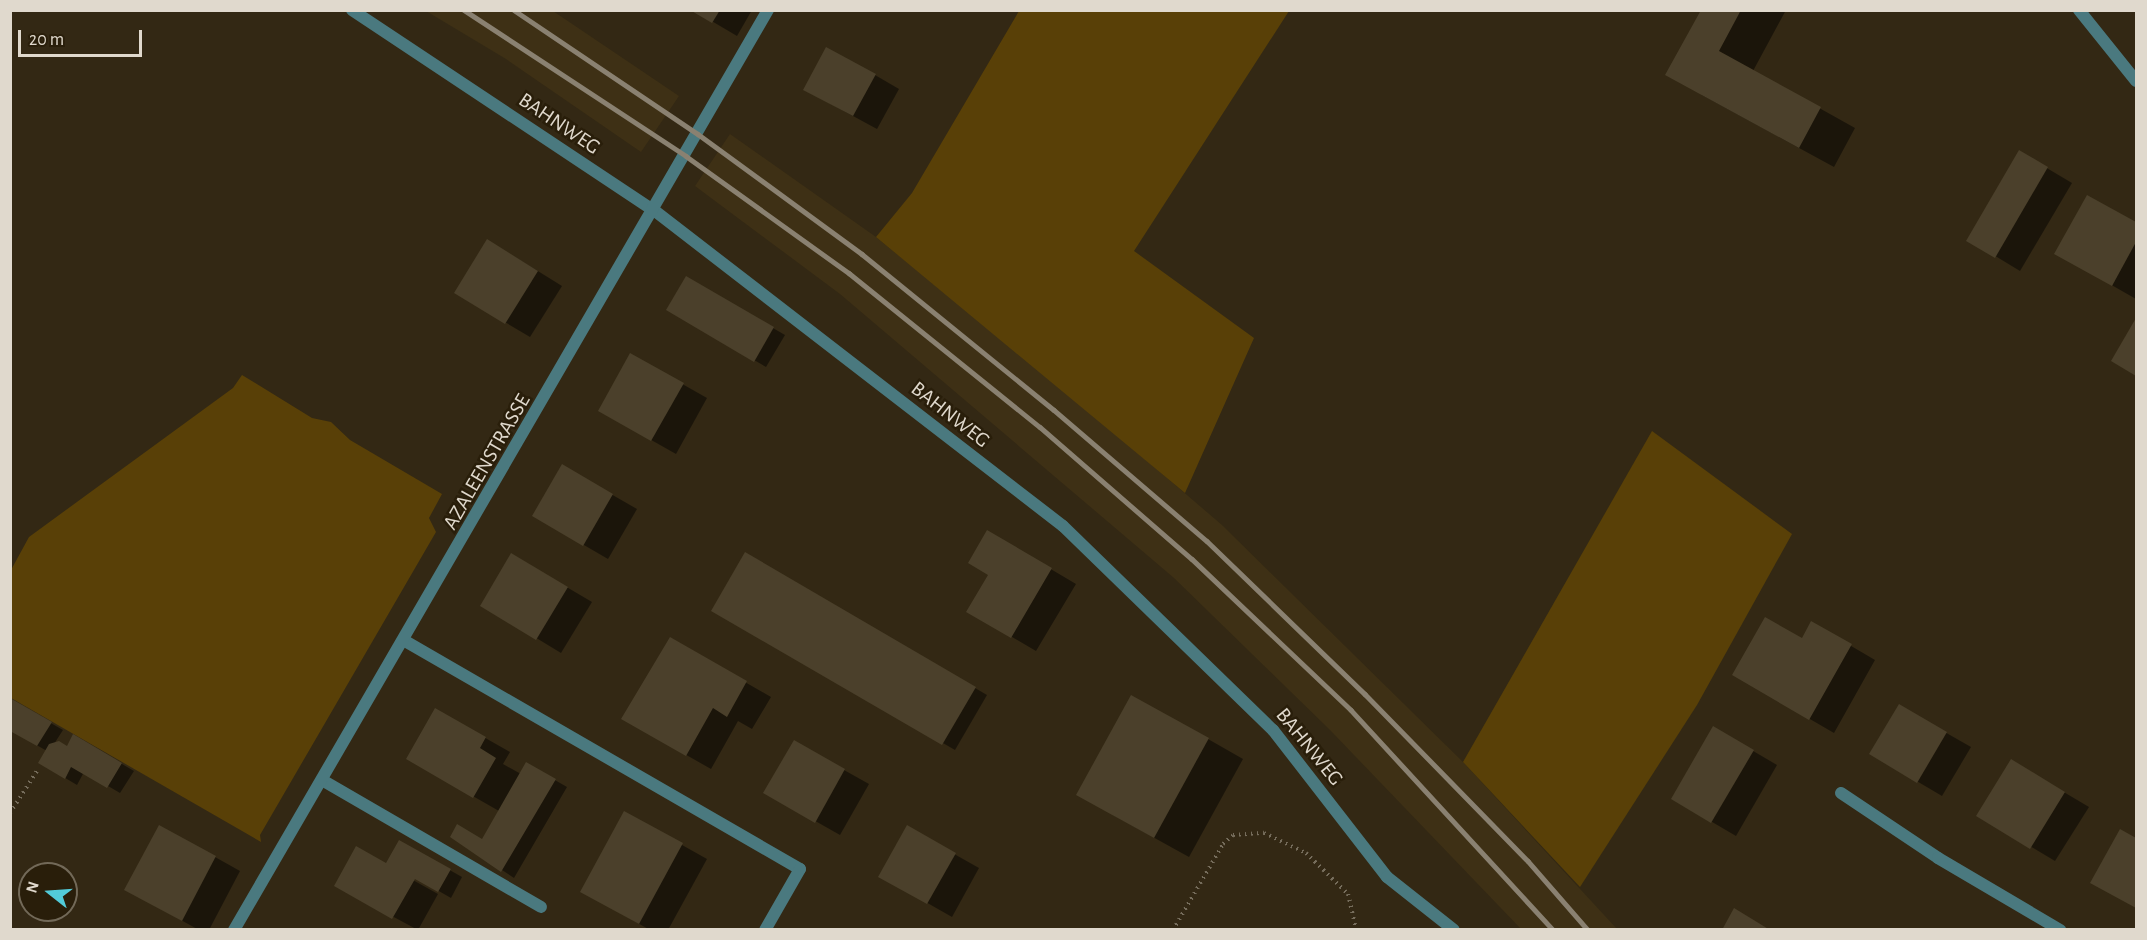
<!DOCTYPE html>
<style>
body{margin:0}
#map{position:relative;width:2147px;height:940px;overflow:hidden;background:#332814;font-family:"Alegreya Sans",sans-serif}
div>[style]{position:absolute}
.built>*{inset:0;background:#3e3015}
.green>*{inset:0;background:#594007}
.shadow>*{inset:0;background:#0007}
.building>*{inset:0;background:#4b402b}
.path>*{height:4px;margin-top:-2px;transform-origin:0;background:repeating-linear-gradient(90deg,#766d5c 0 1.5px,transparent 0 6px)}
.service>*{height:12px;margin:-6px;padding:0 6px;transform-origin:6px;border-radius:6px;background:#4a797f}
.minor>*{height:12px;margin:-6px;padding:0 6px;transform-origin:6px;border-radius:6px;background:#4a797f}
.tertiary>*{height:12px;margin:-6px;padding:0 6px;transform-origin:6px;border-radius:6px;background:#4a797f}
.rail>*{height:4.5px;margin:-2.25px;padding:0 2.25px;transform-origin:2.25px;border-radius:2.25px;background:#8a8171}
span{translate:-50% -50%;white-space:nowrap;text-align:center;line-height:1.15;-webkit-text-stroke:5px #291e0a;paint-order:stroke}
.street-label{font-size:21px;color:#e0d9cd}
.frame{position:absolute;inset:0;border:12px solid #e0d9cd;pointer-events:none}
.north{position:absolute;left:18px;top:862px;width:60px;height:60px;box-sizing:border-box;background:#291e0a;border:2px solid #726958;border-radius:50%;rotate:287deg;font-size:16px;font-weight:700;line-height:24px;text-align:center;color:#e0d9cd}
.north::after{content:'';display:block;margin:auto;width:21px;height:27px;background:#52cbd9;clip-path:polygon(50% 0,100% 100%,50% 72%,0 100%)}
.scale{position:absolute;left:18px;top:30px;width:124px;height:27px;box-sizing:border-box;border:3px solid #e0d9cd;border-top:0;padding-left:8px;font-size:18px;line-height:21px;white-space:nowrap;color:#e0d9cd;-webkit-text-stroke:4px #291e0a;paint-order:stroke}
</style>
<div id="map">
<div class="built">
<i style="clip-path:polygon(426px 11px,553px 11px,679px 96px,641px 152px,506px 59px)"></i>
<i style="clip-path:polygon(730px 134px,876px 237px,1068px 393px,1222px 525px,1463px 762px,1617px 929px,1521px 929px,1330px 730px,1174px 578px,840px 294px,695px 186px)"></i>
</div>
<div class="green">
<i style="clip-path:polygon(1019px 11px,1289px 11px,1134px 251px,1254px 338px,1185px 493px,876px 237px,912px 193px)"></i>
<i style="clip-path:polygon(242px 375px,312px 418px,331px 422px,350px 440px,442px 494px,429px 518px,436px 532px,260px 835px,261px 842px,11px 698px,11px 570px,29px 537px,233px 388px)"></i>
<i style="clip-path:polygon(1652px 431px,1792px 534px,1697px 705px,1580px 887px,1463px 762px)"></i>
</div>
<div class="shadow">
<i style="clip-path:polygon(693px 10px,752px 10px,737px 36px)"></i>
<i style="clip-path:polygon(1702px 10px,1786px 10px,1753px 71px,1855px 128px,1834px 167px,1702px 95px)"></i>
<i style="clip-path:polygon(875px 75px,899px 89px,877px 129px,805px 90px)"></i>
<i style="clip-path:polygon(2020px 152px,2072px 183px,2020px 271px,1969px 240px)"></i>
<i style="clip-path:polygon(2088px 197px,2136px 224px,2136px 299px,2080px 267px)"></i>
<i style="clip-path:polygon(512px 255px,562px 286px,530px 337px,456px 293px)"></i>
<i style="clip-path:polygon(686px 278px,785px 335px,766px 367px,668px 310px)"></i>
<i style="clip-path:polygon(2136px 321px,2136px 375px,2113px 361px)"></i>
<i style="clip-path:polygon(631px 355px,707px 398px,676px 454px,600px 411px)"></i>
<i style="clip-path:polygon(562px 466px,637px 509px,608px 559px,534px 516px)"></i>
<i style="clip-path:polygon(988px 532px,1076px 584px,1036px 651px,968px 611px,990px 574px)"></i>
<i style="clip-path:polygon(745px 554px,987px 695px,955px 750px,713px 610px)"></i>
<i style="clip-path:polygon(536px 569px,592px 602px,561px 653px,482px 605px)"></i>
<i style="clip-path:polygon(1812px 623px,1875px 660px,1834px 733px,1734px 675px,1802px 640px)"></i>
<i style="clip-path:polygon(670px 639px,771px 697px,752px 729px,738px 721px,711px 769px,623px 719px)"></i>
<i style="clip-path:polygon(10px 700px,63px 730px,54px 744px,67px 748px,74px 736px,134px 771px,120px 793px,84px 772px,77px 785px,40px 763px,47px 751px,10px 730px)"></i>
<i style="clip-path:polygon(1899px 706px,1971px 747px,1942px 796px,1871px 754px)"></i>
<i style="clip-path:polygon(436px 710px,510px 752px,503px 764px,521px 774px,527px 764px,567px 787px,514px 878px,452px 837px,482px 841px,499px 811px,408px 759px)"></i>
<i style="clip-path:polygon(1714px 728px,1777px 765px,1736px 836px,1673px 799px)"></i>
<i style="clip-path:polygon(1208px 739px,1243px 759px,1189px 857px,1113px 815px)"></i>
<i style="clip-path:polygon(794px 742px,869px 784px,840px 835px,766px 793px)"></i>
<i style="clip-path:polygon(2035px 775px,2089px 807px,2055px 861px,1978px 815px)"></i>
<i style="clip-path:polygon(625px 813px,707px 859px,668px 930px,650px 930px,606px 905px)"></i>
<i style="clip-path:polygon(908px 828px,979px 868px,952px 917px,880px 876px)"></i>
<i style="clip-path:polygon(2120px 831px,2136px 840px,2136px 907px,2092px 882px)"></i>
<i style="clip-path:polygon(400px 842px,462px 877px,451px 898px,388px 862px)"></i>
<i style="clip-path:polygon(357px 849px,438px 894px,418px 930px,336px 886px)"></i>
<i style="clip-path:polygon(215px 857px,240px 871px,209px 930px,199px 930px,150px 903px)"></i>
</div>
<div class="building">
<i style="clip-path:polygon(690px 10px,720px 10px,712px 23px)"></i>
<i style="clip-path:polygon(1701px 10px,1741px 10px,1719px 51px,1821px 107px,1799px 148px,1665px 75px)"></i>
<i style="clip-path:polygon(826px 47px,876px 74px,853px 116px,803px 90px)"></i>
<i style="clip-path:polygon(2019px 150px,2048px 167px,1995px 258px,1966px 241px)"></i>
<i style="clip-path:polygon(2087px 195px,2136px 222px,2136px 242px,2112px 286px,2054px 254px)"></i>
<i style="clip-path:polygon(487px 239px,538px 271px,505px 324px,454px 293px)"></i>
<i style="clip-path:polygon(686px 276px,774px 327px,754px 362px,666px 310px)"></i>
<i style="clip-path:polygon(2136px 318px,2136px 376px,2111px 361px)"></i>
<i style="clip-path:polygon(630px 353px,684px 383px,651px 441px,598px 411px)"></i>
<i style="clip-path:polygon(562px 464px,613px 494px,583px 546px,532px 516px)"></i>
<i style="clip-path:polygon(987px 530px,1052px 568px,1011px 638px,966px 612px,988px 575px,968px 563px)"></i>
<i style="clip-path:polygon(745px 552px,976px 687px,942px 745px,711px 611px)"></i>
<i style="clip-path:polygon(511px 553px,568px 587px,536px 640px,480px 606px)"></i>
<i style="clip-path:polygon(1765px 617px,1802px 638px,1811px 621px,1852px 644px,1809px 720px,1732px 675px)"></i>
<i style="clip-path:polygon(670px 637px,747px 681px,727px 717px,713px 708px,686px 756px,621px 719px)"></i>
<i style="clip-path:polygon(1131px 695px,1209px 738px,1154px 838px,1076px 795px)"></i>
<i style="clip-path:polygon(10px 698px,52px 722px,37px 746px,10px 731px)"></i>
<i style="clip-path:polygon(1899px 704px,1947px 732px,1917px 783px,1869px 754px)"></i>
<i style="clip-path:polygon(435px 708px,486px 737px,480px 748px,496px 758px,473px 798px,406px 759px)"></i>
<i style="clip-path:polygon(1713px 726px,1754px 750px,1711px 823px,1671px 799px)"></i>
<i style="clip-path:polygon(73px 734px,122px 763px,107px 788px,71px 767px,65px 779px,38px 763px,49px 744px,59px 741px,67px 746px)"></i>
<i style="clip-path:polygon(794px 740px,845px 769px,815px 823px,763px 793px)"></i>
<i style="clip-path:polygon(2011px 759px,2065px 792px,2030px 849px,1976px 816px)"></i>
<i style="clip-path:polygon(526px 762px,556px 779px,501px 872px,450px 837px,457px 824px,482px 839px)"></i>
<i style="clip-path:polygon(624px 811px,683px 843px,639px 924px,580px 892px)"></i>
<i style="clip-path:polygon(159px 825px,216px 856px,182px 921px,124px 890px)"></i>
<i style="clip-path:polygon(907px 825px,956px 853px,927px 904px,878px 877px)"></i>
<i style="clip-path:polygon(2120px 829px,2136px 838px,2136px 908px,2090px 883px)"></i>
<i style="clip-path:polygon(399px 840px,451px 869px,438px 892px,415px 879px,392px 919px,334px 886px,356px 846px,386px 863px)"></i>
<i style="clip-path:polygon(1734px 908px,1770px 930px,1722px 930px)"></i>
</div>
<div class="path">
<i style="left:10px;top:813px;width:50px;rotate:-57.3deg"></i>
<i style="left:1173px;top:930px;width:99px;rotate:-59.8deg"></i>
<i style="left:1223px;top:844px;width:13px;rotate:-42deg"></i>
<i style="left:1233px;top:835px;width:31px;rotate:-4deg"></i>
<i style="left:1264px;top:833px;width:47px;rotate:25.5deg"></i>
<i style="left:1306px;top:853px;width:59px;rotate:44.3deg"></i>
<i style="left:1348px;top:894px;width:37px;rotate:77deg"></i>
</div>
<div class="service">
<i style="left:352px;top:10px;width:364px;rotate:33.6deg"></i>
<i style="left:655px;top:211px;width:515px;rotate:37.67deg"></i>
<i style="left:1063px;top:526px;width:293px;rotate:44.2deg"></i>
<i style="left:1273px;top:730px;width:186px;rotate:52.2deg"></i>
<i style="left:1387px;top:877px;width:85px;rotate:38.3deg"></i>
<i style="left:405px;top:641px;width:456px;rotate:30deg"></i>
<i style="left:800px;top:869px;width:70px;rotate:119.8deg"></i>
<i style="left:322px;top:780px;width:253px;rotate:30.1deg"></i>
</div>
<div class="minor">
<i style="left:2079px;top:10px;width:91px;rotate:51.2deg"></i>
<i style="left:1841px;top:793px;width:117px;rotate:33.8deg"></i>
<i style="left:1938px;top:858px;width:142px;rotate:30.5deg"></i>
</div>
<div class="tertiary">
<i style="left:234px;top:930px;width:1064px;rotate:-59.87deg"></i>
</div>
<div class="rail">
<i style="left:464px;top:10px;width:266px;rotate:33.3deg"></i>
<i style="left:686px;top:156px;width:201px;rotate:35.7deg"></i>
<i style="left:849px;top:273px;width:245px;rotate:38.9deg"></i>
<i style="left:1040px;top:427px;width:201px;rotate:41deg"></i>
<i style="left:1192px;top:559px;width:219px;rotate:43.5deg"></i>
<i style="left:1351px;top:710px;width:299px;rotate:47.4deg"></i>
<i style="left:514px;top:10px;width:222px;rotate:34deg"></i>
<i style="left:698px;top:134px;width:203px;rotate:36.2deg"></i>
<i style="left:862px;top:254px;width:247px;rotate:39.1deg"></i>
<i style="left:1054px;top:410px;width:201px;rotate:40.6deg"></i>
<i style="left:1207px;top:541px;width:220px;rotate:44.1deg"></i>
<i style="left:1365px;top:694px;width:233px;rotate:45.7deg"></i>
<i style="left:1528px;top:861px;width:91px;rotate:49deg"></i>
</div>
<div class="street-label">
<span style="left:559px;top:124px;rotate:34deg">BAHNWEG</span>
<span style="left:950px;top:415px;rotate:38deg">BAHNWEG</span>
<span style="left:487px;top:462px;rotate:-60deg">AZALEENSTRASSE</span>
<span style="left:1309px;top:747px;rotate:51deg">BAHNWEG</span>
</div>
<div class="frame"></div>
<div class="north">N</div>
<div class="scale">20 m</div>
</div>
